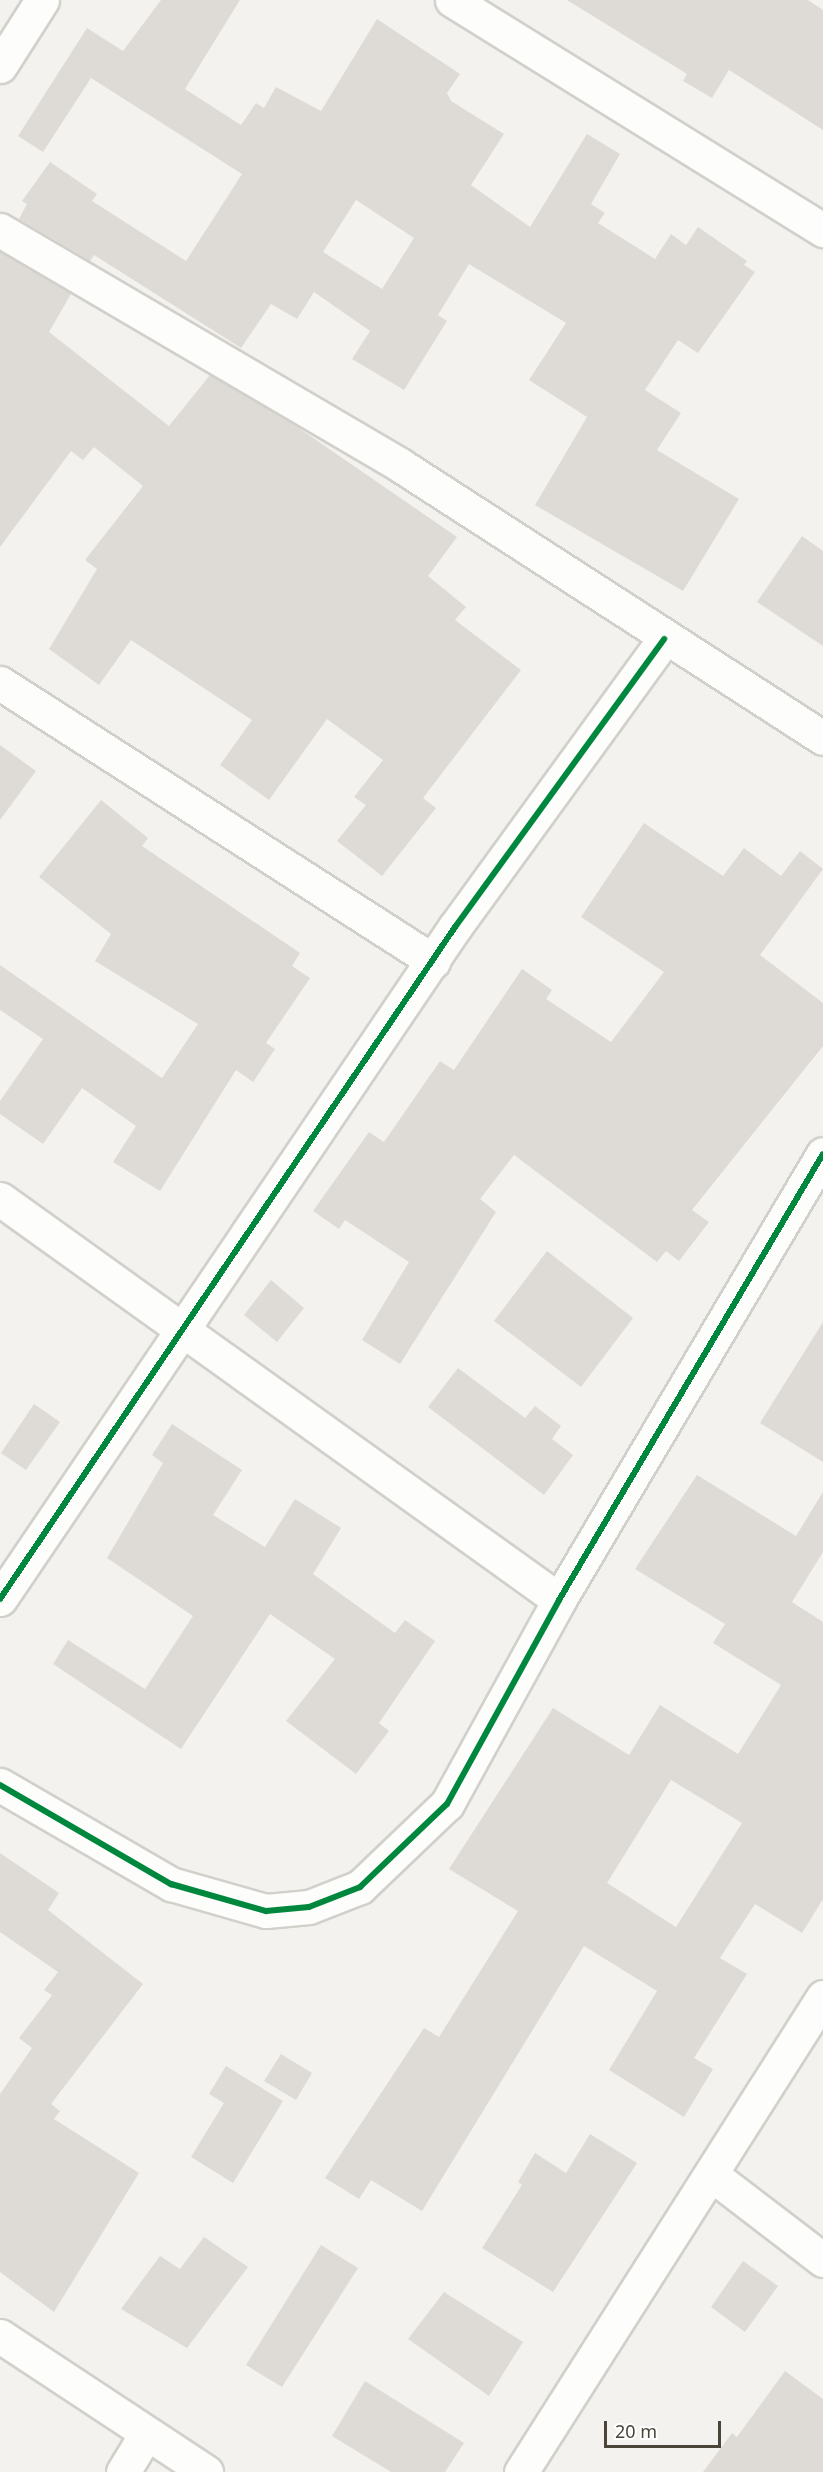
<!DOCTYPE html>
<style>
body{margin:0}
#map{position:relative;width:823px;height:2472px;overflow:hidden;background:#f4f2ee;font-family:"Noto Sans",sans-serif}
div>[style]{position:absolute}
.building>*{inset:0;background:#dedbd6}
.roads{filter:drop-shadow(2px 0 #d2d0cb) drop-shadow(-2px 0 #d2d0cb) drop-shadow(0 2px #d2d0cb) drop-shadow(0 -2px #d2d0cb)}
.minor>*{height:33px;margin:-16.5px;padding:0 16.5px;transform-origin:16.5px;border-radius:16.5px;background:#fdfdfc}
.cycleway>*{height:6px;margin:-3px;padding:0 3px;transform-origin:3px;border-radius:3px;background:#00873e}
span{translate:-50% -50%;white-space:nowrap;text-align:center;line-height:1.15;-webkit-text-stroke:6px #fff;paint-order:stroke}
.scale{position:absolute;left:604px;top:2421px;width:117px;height:27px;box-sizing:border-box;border:3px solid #4b4439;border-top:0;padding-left:8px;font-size:18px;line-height:21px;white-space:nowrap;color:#4b4439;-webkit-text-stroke:4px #fff;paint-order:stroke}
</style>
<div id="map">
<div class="building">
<i style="clip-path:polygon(evenodd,161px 0,240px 0,185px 89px,241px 125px,256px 103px,264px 108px,276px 87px,321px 111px,377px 19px,460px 74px,447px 93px,451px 101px,504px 134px,471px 185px,530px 227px,587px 134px,620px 154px,591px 204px,605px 213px,598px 223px,655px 259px,671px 234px,686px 245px,698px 227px,747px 261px,744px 265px,755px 272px,698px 353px,678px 340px,645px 390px,681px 413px,657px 450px,739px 499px,683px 591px,535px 505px,587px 417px,529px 380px,566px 323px,469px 264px,438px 315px,447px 321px,404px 390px,352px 359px,370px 331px,314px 292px,297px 319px,271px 304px,241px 348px,94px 255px,90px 261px,19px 219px,27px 204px,22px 201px,50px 162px,97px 194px,92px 201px,186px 261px,242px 174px,91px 78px,43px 152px,18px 136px,87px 28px,123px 51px,161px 0,356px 200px,414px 238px,382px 289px,323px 252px,356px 200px)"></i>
<i style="clip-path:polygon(567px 0,808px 0,823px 10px,823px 130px,729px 70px,712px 98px,683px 81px,687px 74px)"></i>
<i style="clip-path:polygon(0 252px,71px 294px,49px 332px,169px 426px,210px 375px,290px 422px,457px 537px,428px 576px,466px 607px,455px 620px,521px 670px,423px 798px,436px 808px,382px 876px,337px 841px,366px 805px,354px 797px,383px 760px,327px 719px,269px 800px,220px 765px,252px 720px,131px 640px,99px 685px,49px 649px,97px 569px,85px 560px,143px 486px,94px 447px,83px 460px,71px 451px,0 547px)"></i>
<i style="clip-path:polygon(802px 536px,823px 551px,823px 646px,757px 602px)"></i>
<i style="clip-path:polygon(0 745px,36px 771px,0 820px)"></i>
<i style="clip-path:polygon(101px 800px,148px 838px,142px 846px,300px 953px,292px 966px,310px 978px,266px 1043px,275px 1049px,253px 1082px,236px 1070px,160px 1191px,113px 1162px,136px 1126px,82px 1088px,43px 1144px,0 1114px,0 1101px,43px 1039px,0 1010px,0 965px,162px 1078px,198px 1024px,95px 961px,111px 934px,39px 877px)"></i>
<i style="clip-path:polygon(644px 823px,723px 876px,744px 848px,781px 876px,800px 851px,823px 869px,760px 955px,823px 1003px,823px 1046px,692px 1210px,709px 1222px,679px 1261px,666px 1251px,657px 1262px,514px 1155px,480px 1199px,496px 1212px,400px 1364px,362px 1340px,409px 1262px,345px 1220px,339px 1229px,313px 1211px,369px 1132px,384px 1142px,440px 1061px,454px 1070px,522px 969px,552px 990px,546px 999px,611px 1042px,664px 972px,581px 917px)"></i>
<i style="clip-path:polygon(547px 1251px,633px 1318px,581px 1387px,494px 1321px)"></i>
<i style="clip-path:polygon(271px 1280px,304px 1308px,277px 1342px,244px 1315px)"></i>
<i style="clip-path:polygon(823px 1322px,823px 1462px,760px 1423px)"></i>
<i style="clip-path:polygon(458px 1368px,525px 1418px,535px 1406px,561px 1426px,552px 1439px,573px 1455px,544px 1495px,428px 1407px)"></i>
<i style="clip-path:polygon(34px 1404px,60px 1422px,26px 1470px,1px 1453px)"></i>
<i style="clip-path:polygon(172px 1424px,242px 1470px,213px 1515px,265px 1547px,295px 1499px,341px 1528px,313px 1574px,395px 1633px,405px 1620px,435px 1641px,379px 1723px,389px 1731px,356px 1774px,286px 1721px,335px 1659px,270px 1614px,181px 1749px,53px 1664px,68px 1640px,145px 1689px,193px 1616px,107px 1558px,163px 1463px,152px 1455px)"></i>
<i style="clip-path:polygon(evenodd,697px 1475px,796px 1536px,823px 1492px,823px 1552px,792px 1602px,823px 1622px,823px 1899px,802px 1933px,755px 1904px,720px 1958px,747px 1974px,694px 2058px,713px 2069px,684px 2117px,609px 2070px,657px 1991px,584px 1946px,422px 2211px,371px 2180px,359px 2199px,325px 2178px,424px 2028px,439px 2037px,518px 1911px,449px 1869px,553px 1708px,629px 1755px,660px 1705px,738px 1754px,781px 1685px,713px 1643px,725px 1624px,635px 1569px,697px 1475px,671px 1780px,742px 1823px,676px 1927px,607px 1883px,671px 1780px)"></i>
<i style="clip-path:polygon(0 1853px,59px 1893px,48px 1910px,143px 1984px,51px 2104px,60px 2111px,54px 2119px,139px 2173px,54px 2312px,0 2272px,0 2094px,32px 2048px,19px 2038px,52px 1995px,44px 1990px,58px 1972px,0 1932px)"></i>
<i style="clip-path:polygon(281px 2054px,312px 2073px,296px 2100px,264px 2081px)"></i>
<i style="clip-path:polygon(226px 2066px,283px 2101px,233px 2183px,191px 2157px,224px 2103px,209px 2094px)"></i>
<i style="clip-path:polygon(590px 2134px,637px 2163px,553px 2292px,482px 2248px,522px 2185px,518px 2182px,535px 2153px,566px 2173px)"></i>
<i style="clip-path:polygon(204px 2237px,248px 2267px,187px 2348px,121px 2309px,160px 2256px,180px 2269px)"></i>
<i style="clip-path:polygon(321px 2245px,358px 2268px,282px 2387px,246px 2365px)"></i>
<i style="clip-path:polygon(743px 2261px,778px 2286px,745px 2332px,711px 2307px)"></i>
<i style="clip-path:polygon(444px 2292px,523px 2342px,489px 2396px,408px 2339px)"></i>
<i style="clip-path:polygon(785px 2371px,823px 2399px,823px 2472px,703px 2472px,732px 2433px,737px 2437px)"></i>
<i style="clip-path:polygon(365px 2381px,464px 2443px,445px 2472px,391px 2472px,332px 2436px)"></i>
</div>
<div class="roads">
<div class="minor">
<i style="left:452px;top:0;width:437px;rotate:31.8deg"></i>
<i style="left:0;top:66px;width:78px;rotate:-57.5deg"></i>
<i style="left:0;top:230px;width:464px;rotate:30.4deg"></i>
<i style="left:400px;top:465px;width:503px;rotate:32.84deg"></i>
<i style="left:0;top:683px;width:515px;rotate:32.7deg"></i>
<i style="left:0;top:1199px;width:688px;rotate:35.65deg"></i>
<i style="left:0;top:1599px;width:812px;rotate:-55.9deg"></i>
<i style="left:455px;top:927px;width:356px;rotate:-54deg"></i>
<i style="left:0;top:1785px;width:198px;rotate:30.1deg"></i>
<i style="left:171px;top:1884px;width:99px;rotate:15.9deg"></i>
<i style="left:266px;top:1911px;width:43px;rotate:-5.3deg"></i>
<i style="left:309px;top:1907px;width:55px;rotate:-21.4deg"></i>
<i style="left:360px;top:1887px;width:120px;rotate:-43.7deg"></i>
<i style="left:447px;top:1804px;width:233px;rotate:-61.2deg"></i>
<i style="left:559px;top:1600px;width:518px;rotate:-59.38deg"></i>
<i style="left:712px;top:2175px;width:140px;rotate:37.4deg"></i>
<i style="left:0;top:2336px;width:247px;rotate:33.4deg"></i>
<i style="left:123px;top:2472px;width:44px;rotate:-58.8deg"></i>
<i style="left:521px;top:2472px;width:563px;rotate:-57.55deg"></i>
</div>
</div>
<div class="cycleway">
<i style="left:0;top:1599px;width:812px;rotate:-55.9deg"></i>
<i style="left:455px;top:927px;width:356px;rotate:-54deg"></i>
<i style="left:0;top:1785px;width:198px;rotate:30.1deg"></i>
<i style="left:171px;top:1884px;width:99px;rotate:15.9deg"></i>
<i style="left:266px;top:1911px;width:43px;rotate:-5.3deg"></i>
<i style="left:309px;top:1907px;width:55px;rotate:-21.4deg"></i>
<i style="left:360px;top:1887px;width:120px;rotate:-43.7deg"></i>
<i style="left:447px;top:1804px;width:233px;rotate:-61.2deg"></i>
<i style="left:559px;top:1600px;width:518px;rotate:-59.38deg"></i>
</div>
<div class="scale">20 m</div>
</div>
